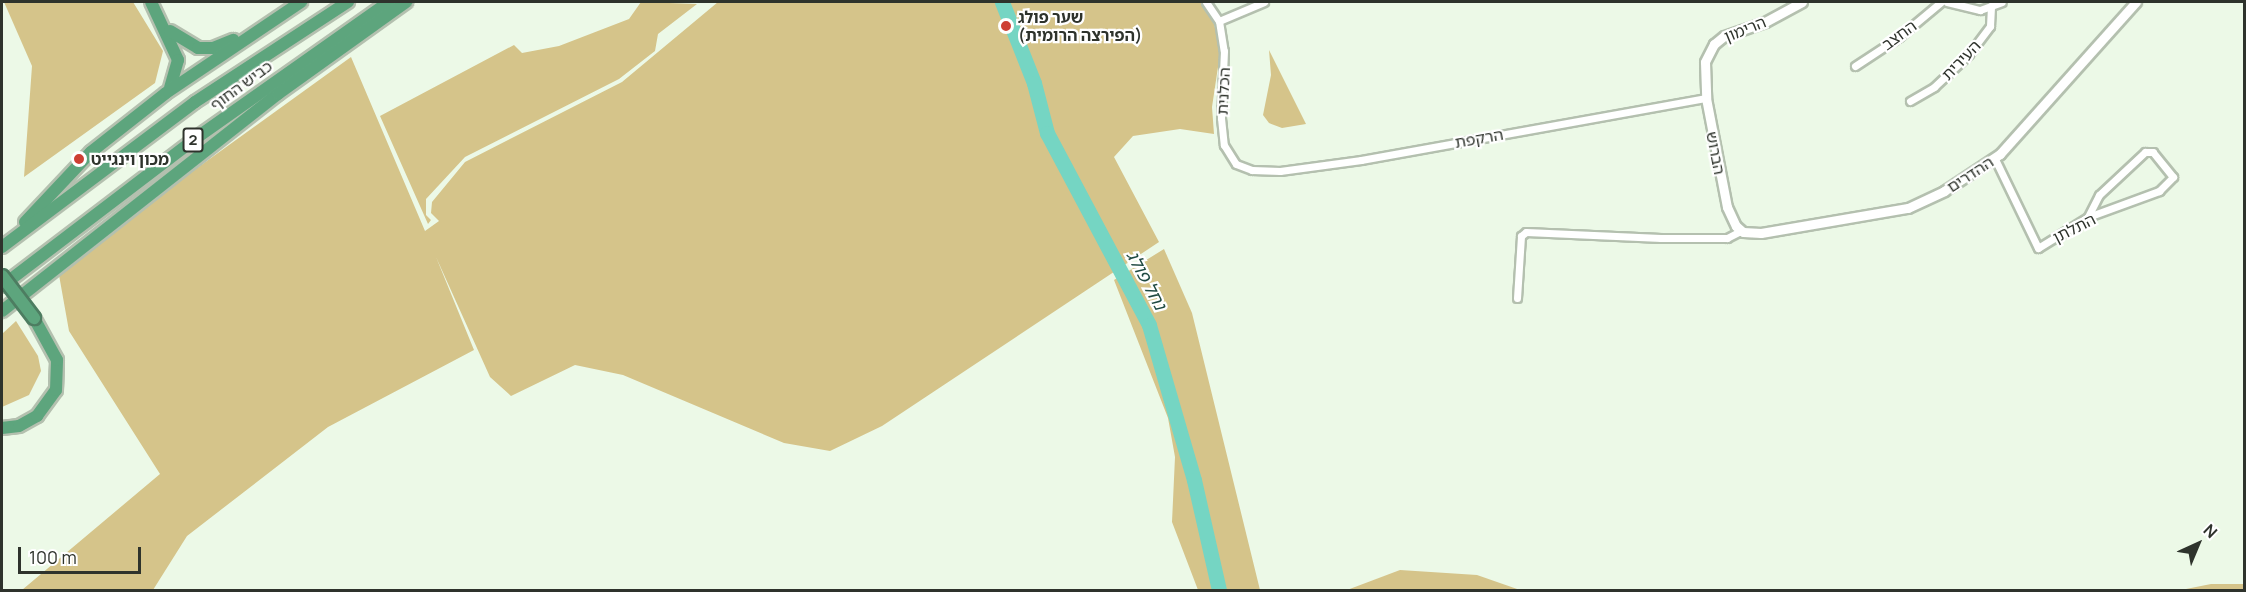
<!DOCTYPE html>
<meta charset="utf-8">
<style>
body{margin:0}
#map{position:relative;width:2246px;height:592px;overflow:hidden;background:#ecf9e7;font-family:Manrope,"Noto Sans Hebrew",sans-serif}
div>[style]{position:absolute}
.green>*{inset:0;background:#d5c48a}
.river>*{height:15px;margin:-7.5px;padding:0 7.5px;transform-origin:7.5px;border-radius:7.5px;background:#75d5c3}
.roads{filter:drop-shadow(2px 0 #b4c0af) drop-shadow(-2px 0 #b4c0af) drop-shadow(0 2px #b4c0af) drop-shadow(0 -2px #b4c0af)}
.street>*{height:7px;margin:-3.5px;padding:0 3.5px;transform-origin:3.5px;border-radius:3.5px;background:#fff}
.secondary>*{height:9px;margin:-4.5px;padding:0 4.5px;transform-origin:4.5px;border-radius:4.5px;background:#fff}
.highway>*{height:12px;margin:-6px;padding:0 6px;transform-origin:6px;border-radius:6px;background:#5da57d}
.bridges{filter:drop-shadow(2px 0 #4d7d61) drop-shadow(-2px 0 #4d7d61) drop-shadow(0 2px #4d7d61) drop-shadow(0 -2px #4d7d61)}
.highway-bridge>*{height:12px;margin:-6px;padding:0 6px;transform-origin:6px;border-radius:6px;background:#5da57d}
.dots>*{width:16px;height:16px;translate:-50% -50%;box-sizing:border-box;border:3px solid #fff;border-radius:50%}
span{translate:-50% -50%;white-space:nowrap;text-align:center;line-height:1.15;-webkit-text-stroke:4.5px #fff;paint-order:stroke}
.shield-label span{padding:2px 4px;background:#fff;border:2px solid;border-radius:4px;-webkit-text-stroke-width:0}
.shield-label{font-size:15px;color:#2e332c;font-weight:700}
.poi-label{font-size:16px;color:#2e332c;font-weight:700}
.left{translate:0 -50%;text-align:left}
.street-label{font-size:16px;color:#2e332c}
.water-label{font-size:18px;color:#1e4941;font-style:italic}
.frame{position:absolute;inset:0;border:3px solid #2e332c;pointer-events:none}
.north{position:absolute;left:2168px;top:514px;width:60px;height:60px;-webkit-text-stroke:4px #fff;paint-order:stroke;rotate:44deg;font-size:16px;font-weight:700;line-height:24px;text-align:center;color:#2e332c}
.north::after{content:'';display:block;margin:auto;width:21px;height:27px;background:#2e332c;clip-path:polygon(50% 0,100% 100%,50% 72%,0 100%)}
.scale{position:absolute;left:18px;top:547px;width:123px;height:27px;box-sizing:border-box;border:3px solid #2e332c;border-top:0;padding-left:8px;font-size:18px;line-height:21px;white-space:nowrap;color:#2e332c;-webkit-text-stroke:4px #fff;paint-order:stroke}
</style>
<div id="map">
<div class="green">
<i style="clip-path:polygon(4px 2px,133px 2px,163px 51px,155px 83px,24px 177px,32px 66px)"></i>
<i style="clip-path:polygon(641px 2px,697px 4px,658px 34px,655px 51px,619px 79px,465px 157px,426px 199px,426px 215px,431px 220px,428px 224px,380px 116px,514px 45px,522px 53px,559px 46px,629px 19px)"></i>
<i style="clip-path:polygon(718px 2px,1207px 2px,1221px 47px,1212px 107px,1214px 134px,1180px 129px,1133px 136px,1114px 157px,1159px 242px,882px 426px,830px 451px,784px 443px,623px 375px,575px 365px,511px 396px,490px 377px,436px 257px,474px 350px,328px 427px,187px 536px,153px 590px,22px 590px,160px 474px,69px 331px,59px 275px,114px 228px,351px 57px,425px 231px,439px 221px,431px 213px,432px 202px,465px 162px,622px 82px)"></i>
<i style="clip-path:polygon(1269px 50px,1306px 124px,1282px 128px,1269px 123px,1263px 115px,1271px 75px)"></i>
<i style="clip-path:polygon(1164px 249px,1192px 313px,1260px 590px,1198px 590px,1172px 522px,1175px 457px,1168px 418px,1114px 280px)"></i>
<i style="clip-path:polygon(16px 321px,38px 356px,41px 371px,29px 395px,2px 407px,2px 334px)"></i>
<i style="clip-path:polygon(1400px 570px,1477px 575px,1520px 590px,1347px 590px)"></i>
<i style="clip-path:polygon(2211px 584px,2244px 584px,2244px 590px,2181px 590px)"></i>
</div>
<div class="river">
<i style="left:1002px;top:2px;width:87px;rotate:68.4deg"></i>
<i style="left:1034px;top:83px;width:52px;rotate:75.4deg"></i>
<i style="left:1047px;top:133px;width:217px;rotate:62deg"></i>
<i style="left:1149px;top:325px;width:161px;rotate:73.8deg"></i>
<i style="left:1194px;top:480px;width:113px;rotate:77.2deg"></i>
</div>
<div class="roads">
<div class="street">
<i style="left:1206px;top:2px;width:23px;rotate:56deg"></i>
<i style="left:1219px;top:21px;width:30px;rotate:81deg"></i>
<i style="left:1224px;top:51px;width:67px;rotate:92.6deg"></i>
<i style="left:1221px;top:118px;width:27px;rotate:84deg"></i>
<i style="left:1224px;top:145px;width:22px;rotate:58deg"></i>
<i style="left:1236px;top:164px;width:17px;rotate:21deg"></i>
<i style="left:1252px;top:170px;width:28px;rotate:2deg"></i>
<i style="left:1280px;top:171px;width:82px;rotate:-7.7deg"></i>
<i style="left:1361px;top:160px;width:351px;rotate:-10.2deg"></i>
<i style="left:1947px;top:2px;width:34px;rotate:14deg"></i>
<i style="left:1980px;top:10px;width:23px;rotate:-20deg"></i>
<i style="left:1219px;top:21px;width:49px;rotate:-22.9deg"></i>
<i style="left:1855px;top:66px;width:53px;rotate:-33.4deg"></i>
<i style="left:1899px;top:37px;width:55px;rotate:-39.8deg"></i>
<i style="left:1910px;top:101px;width:28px;rotate:-30deg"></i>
<i style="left:1934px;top:87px;width:48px;rotate:-43.3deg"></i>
<i style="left:1969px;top:54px;width:35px;rotate:-53deg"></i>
<i style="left:1990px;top:26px;width:20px;rotate:-87deg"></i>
<i style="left:1995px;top:159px;width:99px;rotate:64.2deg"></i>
<i style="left:2038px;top:248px;width:59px;rotate:-31.8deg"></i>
<i style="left:2088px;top:217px;width:76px;rotate:-20.1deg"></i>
<i style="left:2159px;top:191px;width:20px;rotate:-45deg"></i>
<i style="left:2173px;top:177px;width:32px;rotate:-129deg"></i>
<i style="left:2153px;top:152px;width:8px;rotate:180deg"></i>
<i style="left:2145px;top:152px;width:63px;rotate:136.9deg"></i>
<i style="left:2099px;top:195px;width:25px;rotate:117deg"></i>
<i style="left:1517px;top:298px;width:62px;rotate:-86.3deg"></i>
<i style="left:1521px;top:236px;width:6px;rotate:-39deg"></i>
<i style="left:1526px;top:232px;width:135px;rotate:2.5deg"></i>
<i style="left:1661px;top:238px;width:66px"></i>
<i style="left:1727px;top:238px;width:16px;rotate:-27deg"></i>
</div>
<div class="secondary">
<i style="left:1802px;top:2px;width:42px;rotate:151.6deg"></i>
<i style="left:1765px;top:22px;width:43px;rotate:161.1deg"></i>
<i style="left:1724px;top:36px;width:13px;rotate:141deg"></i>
<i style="left:1714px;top:44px;width:20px;rotate:117deg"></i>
<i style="left:1705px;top:62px;width:36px;rotate:88deg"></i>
<i style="left:1706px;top:98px;width:111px;rotate:79.1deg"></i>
<i style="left:1727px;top:207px;width:21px;rotate:65deg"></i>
<i style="left:1736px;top:226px;width:9px;rotate:41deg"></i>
<i style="left:1743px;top:232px;width:18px;rotate:3deg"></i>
<i style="left:1761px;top:233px;width:149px;rotate:-9.7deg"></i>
<i style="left:1908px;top:208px;width:40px;rotate:-25deg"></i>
<i style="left:1944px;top:191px;width:67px;rotate:-33.5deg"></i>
<i style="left:2000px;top:154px;width:204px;rotate:-48.2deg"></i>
</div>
<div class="highway">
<i style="left:151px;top:2px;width:64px;rotate:65deg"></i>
<i style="left:178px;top:60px;width:29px;rotate:106deg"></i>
<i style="left:170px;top:31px;width:33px;rotate:31deg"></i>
<i style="left:198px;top:48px;width:15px"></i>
<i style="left:213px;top:48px;width:22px;rotate:-22deg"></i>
<i style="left:25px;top:222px;width:96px;rotate:-46.7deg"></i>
<i style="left:91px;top:152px;width:95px;rotate:-38.2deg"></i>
<i style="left:166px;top:93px;width:163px;rotate:-34deg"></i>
<i style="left:2px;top:247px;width:241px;rotate:-36.9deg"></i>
<i style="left:195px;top:102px;width:183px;rotate:-33.2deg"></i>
<i style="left:2px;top:286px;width:248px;rotate:-37.3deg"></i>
<i style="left:199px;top:136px;width:232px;rotate:-35.2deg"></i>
<i style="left:2px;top:311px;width:351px;rotate:-38.2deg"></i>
<i style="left:278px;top:94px;width:158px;rotate:-35.7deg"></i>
<i style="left:2px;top:428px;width:17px;rotate:-7deg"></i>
<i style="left:19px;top:426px;width:21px;rotate:-29deg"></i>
<i style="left:37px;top:416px;width:32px;rotate:-54deg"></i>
<i style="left:56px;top:390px;width:30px;rotate:-88deg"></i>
<i style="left:57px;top:360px;width:48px;rotate:-118.7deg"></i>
</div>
</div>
<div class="bridges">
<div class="highway-bridge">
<i style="left:2px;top:276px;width:53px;rotate:52.7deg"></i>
</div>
</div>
<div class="dots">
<i style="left:1006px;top:26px;background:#cd3f33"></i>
<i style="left:79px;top:159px;background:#cd3f33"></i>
</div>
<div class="shield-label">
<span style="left:193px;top:140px">2</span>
</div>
<div class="poi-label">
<span class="left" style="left:1018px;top:26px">שער פולג<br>(הפירצה הרומית)</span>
<span class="left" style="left:91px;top:159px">מכון וינגייט</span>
</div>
<div class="street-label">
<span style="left:1745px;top:29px;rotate:-22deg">הרימון</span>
<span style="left:1899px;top:35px;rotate:-36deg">החצב</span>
<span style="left:1961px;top:60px;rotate:-46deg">העירית</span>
<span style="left:241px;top:85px;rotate:-36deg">כביש החוף</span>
<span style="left:1223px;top:91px;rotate:-87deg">הכלנית</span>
<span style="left:1479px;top:138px;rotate:-10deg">הרקפת</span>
<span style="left:1716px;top:153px;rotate:79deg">הברוש</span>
<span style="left:1970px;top:174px;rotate:-33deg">ההדרים</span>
<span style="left:2074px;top:228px;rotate:-27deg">התלתן</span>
</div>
<div class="water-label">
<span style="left:1147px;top:280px;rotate:62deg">נחל פולג</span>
</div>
<div class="frame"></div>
<div class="north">N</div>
<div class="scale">100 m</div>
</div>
